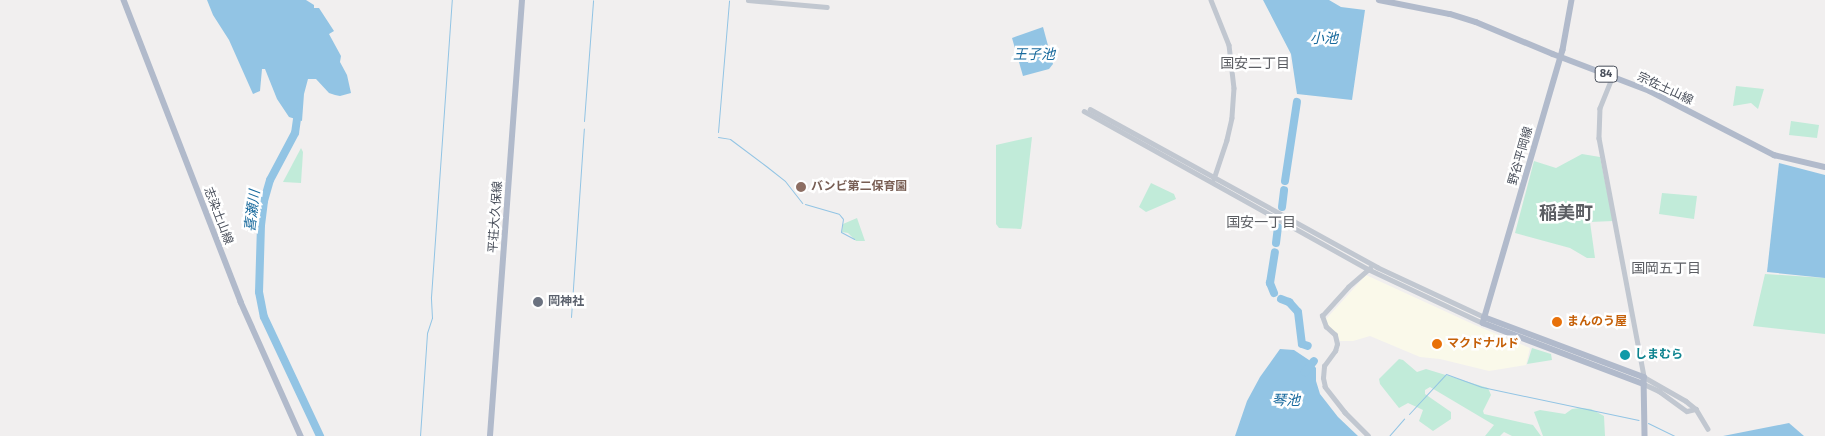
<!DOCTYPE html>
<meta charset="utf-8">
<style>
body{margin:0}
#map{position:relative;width:1825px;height:436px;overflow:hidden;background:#f1efef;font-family:"Fira Sans","Noto Sans JP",sans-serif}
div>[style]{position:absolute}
.commercial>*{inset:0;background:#faf9ea}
.green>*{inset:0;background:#c1ebd9}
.water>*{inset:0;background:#92c4e4}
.stream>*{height:1px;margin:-0.5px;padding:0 0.5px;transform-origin:0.5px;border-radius:0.5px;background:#92c4e4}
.river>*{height:8px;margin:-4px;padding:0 4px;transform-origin:4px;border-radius:4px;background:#92c4e4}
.minor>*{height:4.5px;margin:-2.25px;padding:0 2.25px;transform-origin:2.25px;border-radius:2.25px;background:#c1c7d0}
.major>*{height:5.5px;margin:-2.75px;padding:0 2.75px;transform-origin:2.75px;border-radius:2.75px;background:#b1bacb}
.dots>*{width:14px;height:14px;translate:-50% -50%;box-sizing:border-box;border:2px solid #fff;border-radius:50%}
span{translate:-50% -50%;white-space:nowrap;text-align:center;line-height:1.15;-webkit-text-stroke:5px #fff;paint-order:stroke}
.shield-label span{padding:1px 4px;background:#fff;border:1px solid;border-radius:4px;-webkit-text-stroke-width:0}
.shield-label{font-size:11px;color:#494f5b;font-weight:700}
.street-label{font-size:12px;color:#494f5b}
.education-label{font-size:12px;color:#785e54;font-weight:700}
.left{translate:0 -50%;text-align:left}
.worship-label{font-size:12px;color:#5b616d;font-weight:700}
.food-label{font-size:12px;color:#c56008;font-weight:700}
.culture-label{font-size:12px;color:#0d838f;font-weight:700}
.water-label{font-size:14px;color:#196a9d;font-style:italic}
.neighbourhood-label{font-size:14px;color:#5c5e63}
.district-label{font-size:18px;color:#5c5e63;font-weight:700}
</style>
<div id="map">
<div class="commercial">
<i style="clip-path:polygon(1366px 275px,1475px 325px,1530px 348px,1526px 365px,1489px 371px,1440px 359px,1420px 357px,1370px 336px,1353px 341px,1340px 341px,1336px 332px,1327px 327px,1326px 319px)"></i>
</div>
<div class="green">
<i style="clip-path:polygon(1736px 86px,1764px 89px,1758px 109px,1751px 103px,1733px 106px)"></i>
<i style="clip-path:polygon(1791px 121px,1819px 125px,1817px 138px,1789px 135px)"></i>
<i style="clip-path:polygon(1032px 137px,1022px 225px,1021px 229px,999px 228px,996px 224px,996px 145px)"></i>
<i style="clip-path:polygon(301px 148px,303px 152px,301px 183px,283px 182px)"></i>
<i style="clip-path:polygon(1582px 154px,1600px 157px,1613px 221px,1590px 222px,1595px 258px,1587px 258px,1570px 248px,1515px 233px,1534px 161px,1556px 168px)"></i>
<i style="clip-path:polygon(1151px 183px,1174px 194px,1176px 199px,1146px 212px,1139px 207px)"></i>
<i style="clip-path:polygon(1662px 193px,1697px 196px,1694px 219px,1659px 214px)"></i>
<i style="clip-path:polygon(857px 218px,865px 241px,856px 241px,848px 233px,842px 232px,843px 224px)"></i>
<i style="clip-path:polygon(1765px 274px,1825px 278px,1825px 334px,1753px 326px)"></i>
<i style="clip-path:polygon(1532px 348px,1551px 354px,1552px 360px,1527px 364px)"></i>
<i style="clip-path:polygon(1399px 359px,1403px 360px,1417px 372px,1426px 369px,1488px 388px,1491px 395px,1483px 411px,1484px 414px,1533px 425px,1541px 436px,1512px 436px,1504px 432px,1500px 436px,1485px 436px,1494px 425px,1430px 387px,1425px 390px,1425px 394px,1451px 412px,1451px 419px,1433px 431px,1419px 421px,1423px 410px,1408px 403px,1399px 408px,1380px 384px,1379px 379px)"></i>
<i style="clip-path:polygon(1580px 408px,1591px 409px,1604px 416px,1605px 436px,1543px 436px,1534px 412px,1540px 410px,1565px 414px,1572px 409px)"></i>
</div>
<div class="water">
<i style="clip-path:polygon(207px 0,306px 0,314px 5px,314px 8px,319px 8px,334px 31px,329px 34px,341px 56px,340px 62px,347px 75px,351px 93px,340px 96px,335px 95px,329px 93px,316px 79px,308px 79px,304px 94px,302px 121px,289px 117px,277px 99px,265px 69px,262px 69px,260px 91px,253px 94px,229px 40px,213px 15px)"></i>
<i style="clip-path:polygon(1263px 0,1329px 0,1341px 7px,1365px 10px,1352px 100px,1297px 94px,1291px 54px)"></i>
<i style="clip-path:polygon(1043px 27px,1053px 64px,1049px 69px,1023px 76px,1012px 38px)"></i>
<i style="clip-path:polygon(1779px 163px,1825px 175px,1825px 278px,1767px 272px)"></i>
<i style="clip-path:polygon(1280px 349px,1294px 350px,1309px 360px,1316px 368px,1316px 381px,1320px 394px,1338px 417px,1358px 436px,1235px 436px,1247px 401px,1260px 377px)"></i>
<i style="clip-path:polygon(1789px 423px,1804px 436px,1723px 436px)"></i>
</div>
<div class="stream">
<i style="left:584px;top:121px;width:121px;rotate:-85.7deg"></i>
<i style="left:718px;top:132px;width:132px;rotate:-85.2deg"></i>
<i style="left:718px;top:137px;width:12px;rotate:9deg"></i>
<i style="left:730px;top:139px;width:45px;rotate:36.9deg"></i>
<i style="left:766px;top:166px;width:24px;rotate:38deg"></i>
<i style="left:785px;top:181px;width:28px;rotate:52deg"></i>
<i style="left:805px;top:204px;width:35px;rotate:16deg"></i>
<i style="left:839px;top:214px;width:6px;rotate:51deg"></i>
<i style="left:843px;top:219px;width:13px;rotate:99deg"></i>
<i style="left:841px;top:232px;width:15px;rotate:28deg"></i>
<i style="left:571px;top:317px;width:189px;rotate:-86.1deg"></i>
<i style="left:1409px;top:414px;width:54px;rotate:-47.2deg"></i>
<i style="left:1446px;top:374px;width:38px;rotate:20deg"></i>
<i style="left:1482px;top:387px;width:160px;rotate:11.9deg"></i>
<i style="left:1648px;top:423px;width:30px;rotate:26deg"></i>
<i style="left:420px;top:436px;width:103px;rotate:-86.1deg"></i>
<i style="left:427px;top:333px;width:16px;rotate:-72deg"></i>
<i style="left:432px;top:318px;width:21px;rotate:-93deg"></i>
<i style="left:431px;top:297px;width:298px;rotate:-86deg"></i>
<i style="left:1389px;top:436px;width:23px;rotate:-49deg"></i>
</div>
<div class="river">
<i style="left:298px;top:112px;width:21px;rotate:98deg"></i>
<i style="left:295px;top:133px;width:53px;rotate:118deg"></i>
<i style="left:270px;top:180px;width:22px;rotate:106deg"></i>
<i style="left:264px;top:201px;width:24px;rotate:97deg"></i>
<i style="left:261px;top:225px;width:67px;rotate:91.7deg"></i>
<i style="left:259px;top:292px;width:25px;rotate:79deg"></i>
<i style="left:264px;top:317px;width:132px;rotate:64.8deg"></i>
<i style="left:1285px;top:181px;width:80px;rotate:-81.4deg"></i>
<i style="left:1282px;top:207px;width:17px;rotate:-83deg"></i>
<i style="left:1276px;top:243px;width:16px;rotate:-83deg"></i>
<i style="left:1274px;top:293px;width:11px;rotate:-112deg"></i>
<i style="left:1270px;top:283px;width:31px;rotate:-81deg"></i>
<i style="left:1281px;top:299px;width:9px;rotate:21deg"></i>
<i style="left:1289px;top:302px;width:13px;rotate:48deg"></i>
<i style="left:1298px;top:312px;width:32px;rotate:83deg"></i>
<i style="left:1302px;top:344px;width:6px;rotate:18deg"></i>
<i style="left:1305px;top:372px;width:14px;rotate:-51deg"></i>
</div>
<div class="minor">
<i style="left:748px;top:0;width:79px;rotate:5.1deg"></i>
<i style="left:1211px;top:0;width:48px;rotate:68.2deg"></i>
<i style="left:1229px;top:45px;width:43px;rotate:83.4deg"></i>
<i style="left:1234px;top:88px;width:30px;rotate:94deg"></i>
<i style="left:1232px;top:118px;width:23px;rotate:103deg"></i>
<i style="left:1227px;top:140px;width:41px;rotate:108.4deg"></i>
<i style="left:1613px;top:76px;width:35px;rotate:112deg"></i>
<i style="left:1600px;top:108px;width:30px;rotate:92deg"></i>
<i style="left:1599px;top:138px;width:243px;rotate:79.3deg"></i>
<i style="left:1644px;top:377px;width:48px;rotate:29.7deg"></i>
<i style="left:1686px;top:401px;width:13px;rotate:39deg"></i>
<i style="left:1696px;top:409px;width:23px;rotate:59deg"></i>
<i style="left:1090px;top:109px;width:328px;rotate:28.8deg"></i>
<i style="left:1377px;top:267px;width:118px;rotate:25deg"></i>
<i style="left:1084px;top:111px;width:325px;rotate:29.1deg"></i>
<i style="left:1368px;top:269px;width:127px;rotate:25.2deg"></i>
<i style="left:1644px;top:384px;width:17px;rotate:25deg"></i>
<i style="left:1659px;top:391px;width:34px;rotate:36deg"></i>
<i style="left:1687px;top:411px;width:9px;rotate:-13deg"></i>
<i style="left:1368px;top:436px;width:33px;rotate:-135deg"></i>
<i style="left:1345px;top:413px;width:33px;rotate:-128deg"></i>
<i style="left:1325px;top:387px;width:9px;rotate:-103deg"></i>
<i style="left:1323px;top:378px;width:12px;rotate:-85deg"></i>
<i style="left:1324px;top:366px;width:19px;rotate:-54deg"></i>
<i style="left:1335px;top:351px;width:7px;rotate:-74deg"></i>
<i style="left:1337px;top:344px;width:9px;rotate:-103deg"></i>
<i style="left:1335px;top:335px;width:12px;rotate:-138deg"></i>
<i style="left:1326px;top:327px;width:12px;rotate:-110deg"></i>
<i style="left:1322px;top:316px;width:39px;rotate:-48deg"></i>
<i style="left:1348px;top:287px;width:29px;rotate:-41deg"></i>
</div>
<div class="major">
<i style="left:124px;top:0;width:324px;rotate:68.8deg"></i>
<i style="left:241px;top:302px;width:147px;rotate:65.9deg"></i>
<i style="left:1379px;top:0;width:72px;rotate:11.2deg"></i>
<i style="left:1450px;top:14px;width:27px;rotate:17deg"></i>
<i style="left:1476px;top:22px;width:83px;rotate:22.6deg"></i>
<i style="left:1553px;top:54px;width:104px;rotate:20.9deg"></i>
<i style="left:1650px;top:91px;width:140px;rotate:27.3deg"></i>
<i style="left:1774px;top:155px;width:52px;rotate:13.2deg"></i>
<i style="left:1572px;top:0;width:51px;rotate:100.2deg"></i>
<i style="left:1563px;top:50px;width:284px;rotate:106.3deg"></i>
<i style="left:1483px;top:323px;width:172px;rotate:20.8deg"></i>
<i style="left:1484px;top:317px;width:171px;rotate:20.6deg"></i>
<i style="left:1644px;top:377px;width:59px;rotate:89deg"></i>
<i style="left:490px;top:436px;width:437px;rotate:-85.8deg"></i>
</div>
<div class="dots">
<i style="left:801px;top:187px;background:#8d6e63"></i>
<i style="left:538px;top:302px;background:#6b7280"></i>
<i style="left:1557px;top:322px;background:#e8710a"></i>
<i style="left:1437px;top:344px;background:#e8710a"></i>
<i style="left:1625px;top:355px;background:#0f9aa8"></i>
</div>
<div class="shield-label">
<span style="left:1606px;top:74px">84</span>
</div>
<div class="street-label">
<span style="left:1665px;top:89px;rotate:25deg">宗佐土山線</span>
<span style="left:1521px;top:156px;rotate:-74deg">野谷平岡線</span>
<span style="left:218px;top:216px;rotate:69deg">志染土山線</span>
<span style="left:496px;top:217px;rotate:-86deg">平荘大久保線</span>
</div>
<div class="education-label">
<span class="left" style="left:811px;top:187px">バンビ第二保育園</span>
</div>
<div class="worship-label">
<span class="left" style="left:548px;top:302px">岡神社</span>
</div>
<div class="food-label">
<span class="left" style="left:1567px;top:322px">まんのう屋</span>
<span class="left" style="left:1447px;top:344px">マクドナルド</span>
</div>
<div class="culture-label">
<span class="left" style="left:1635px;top:355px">しまむら</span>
</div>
<div class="water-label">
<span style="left:1324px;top:39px">小池</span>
<span style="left:1034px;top:55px">王子池</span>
<span style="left:253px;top:211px;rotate:-83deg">喜瀬川</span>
<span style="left:1286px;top:401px">琴池</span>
</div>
<div class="neighbourhood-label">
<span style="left:1255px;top:64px">国安二丁目</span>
<span style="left:1261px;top:223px">国安一丁目</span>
<span style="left:1666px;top:269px">国岡五丁目</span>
</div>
<div class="district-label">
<span style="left:1566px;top:213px">稲美町</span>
</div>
</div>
